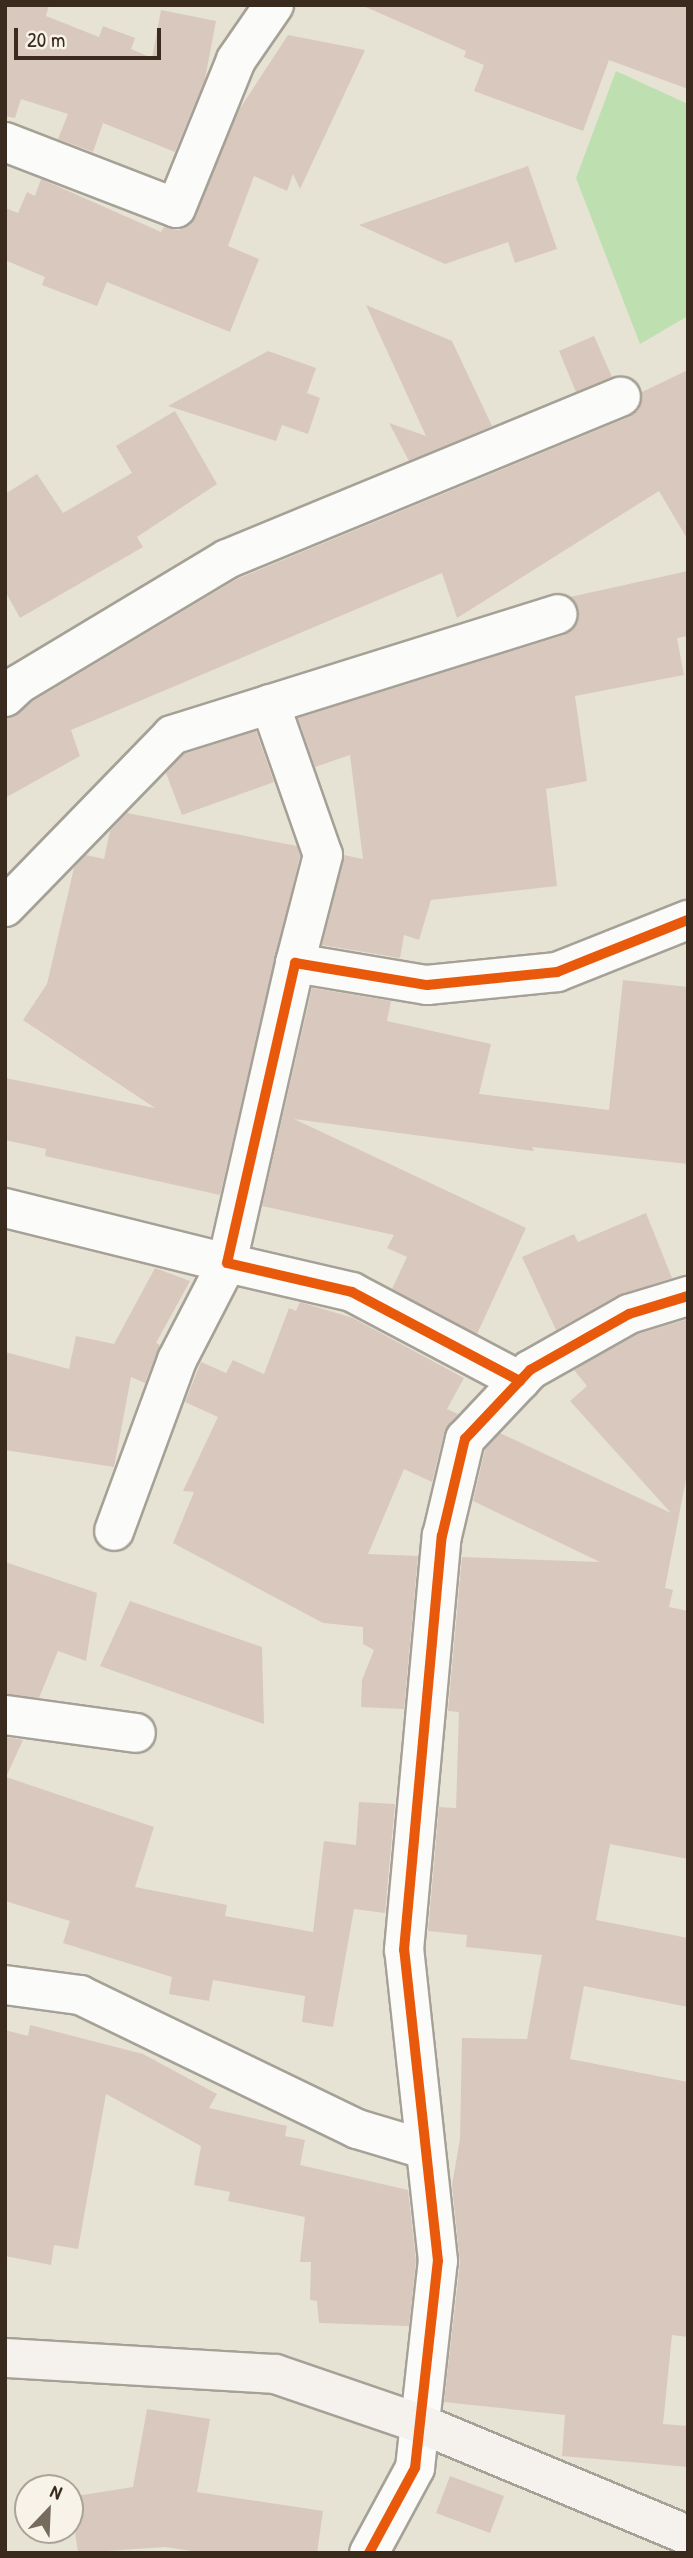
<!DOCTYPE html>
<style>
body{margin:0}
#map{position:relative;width:693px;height:2558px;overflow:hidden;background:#e7e3d4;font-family:"Patrick Hand",sans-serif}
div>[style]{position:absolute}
.green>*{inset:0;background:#bee0b1}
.building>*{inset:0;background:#d9c8be}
.roads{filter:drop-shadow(2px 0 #a6a197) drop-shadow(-2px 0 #a6a197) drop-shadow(0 2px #a6a197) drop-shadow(0 -2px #a6a197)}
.street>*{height:38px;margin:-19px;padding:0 19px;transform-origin:19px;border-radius:19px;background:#fbfbf9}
.secondary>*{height:38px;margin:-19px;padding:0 19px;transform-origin:19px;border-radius:19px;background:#f5f2ee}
.cycleway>*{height:10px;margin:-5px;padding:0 5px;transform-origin:5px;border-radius:5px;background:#e8590c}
span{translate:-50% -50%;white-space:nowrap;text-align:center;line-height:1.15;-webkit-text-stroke:5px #f7f3e8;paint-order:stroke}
.frame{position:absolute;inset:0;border:7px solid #3b2a1e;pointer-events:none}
.north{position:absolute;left:14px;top:2474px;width:70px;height:70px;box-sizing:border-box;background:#f7f3e8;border:2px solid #aca397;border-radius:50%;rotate:23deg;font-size:19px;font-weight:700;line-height:28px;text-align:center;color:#3b2a1e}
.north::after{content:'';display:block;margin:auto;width:24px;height:32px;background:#776b5e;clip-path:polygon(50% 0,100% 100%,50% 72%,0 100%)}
.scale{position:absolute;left:14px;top:28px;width:147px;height:32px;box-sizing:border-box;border:4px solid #3b2a1e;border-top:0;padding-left:9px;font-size:21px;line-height:24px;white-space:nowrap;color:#3b2a1e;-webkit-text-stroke:5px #f7f3e8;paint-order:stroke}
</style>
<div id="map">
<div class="green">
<i style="clip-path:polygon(616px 71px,688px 104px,688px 316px,640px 344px,576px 178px)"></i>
</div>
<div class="building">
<i style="clip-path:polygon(5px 5px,49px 5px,46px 16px,99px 37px,103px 26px,135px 38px,131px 49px,152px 58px,161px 10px,216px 21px,205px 79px,175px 152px,103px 123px,93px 152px,58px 139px,68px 114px,21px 99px,15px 118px,5px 116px)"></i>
<i style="clip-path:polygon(361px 5px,688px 5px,688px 89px,609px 60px,583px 131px,474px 91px,484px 65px,464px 57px,466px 51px)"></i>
<i style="clip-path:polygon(288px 35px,365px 50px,300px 189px,293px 174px,287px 191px,254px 176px,228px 246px,259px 259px,230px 332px,107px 282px,97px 306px,42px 285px,45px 277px,5px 260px,5px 208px,18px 213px,27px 192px,35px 196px,41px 179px,161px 232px,164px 227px,179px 230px,190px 225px,239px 110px)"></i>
<i style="clip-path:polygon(528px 166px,557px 249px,515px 263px,508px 242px,445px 264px,359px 225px)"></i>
<i style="clip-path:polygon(366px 305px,452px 341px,492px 426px,409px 461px,389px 423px,426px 436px)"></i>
<i style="clip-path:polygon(594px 336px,612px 377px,576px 392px,559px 351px)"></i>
<i style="clip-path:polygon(268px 351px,316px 368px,307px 393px,320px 398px,308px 434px,282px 425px,276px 441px,168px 406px)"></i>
<i style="clip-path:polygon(688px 370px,688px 540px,659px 491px,457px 618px,442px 573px,71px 730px,80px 756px,5px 798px,5px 718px,237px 579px,629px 417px,639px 410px,642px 392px)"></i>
<i style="clip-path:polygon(175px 411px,217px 484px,137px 537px,143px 547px,20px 618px,5px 591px,5px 494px,37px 474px,63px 513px,132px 473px,116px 446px)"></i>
<i style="clip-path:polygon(688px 571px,688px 636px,677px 638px,684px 675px,575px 696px,587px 781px,546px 789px,557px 886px,431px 900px,419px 940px,404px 935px,400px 958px,322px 945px,344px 855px,363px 859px,350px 755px,315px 767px,298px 718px,564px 635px,578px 618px,570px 597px)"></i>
<i style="clip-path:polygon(256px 731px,274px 782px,182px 815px,166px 773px,184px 754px)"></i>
<i style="clip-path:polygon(127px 813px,297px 846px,300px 856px,220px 1195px,45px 1156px,46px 1149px,5px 1140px,5px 1078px,155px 1108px,23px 1020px,47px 984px,74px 868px,86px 855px,104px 859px,110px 831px)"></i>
<i style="clip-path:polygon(623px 980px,688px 987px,688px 1164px,532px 1147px,534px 1151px,294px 1119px,526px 1228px,477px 1334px,392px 1289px,407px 1257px,387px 1248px,394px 1235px,262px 1206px,312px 988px,391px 1001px,387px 1021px,491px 1044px,479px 1094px,609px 1110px)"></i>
<i style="clip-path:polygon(646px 1213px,672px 1278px,618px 1295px,556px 1330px,522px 1257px,574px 1234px,578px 1242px)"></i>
<i style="clip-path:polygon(155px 1268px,190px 1281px,156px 1343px,160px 1345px,145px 1383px,131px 1377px,114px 1467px,5px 1450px,5px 1352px,69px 1369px,76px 1336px,114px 1344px)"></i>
<i style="clip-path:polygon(300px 1302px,353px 1318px,464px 1378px,447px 1409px,458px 1414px,444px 1434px,432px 1482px,404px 1469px,368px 1554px,418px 1556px,404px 1709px,361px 1707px,362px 1680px,374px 1650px,363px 1644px,363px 1627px,323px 1623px,173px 1543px,194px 1492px,183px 1491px,218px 1417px,185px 1402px,201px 1362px,226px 1373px,233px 1360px,264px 1374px,289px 1308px,296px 1311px)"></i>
<i style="clip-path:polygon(688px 1319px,688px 1469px,665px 1588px,673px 1590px,669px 1607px,688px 1611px,688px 1859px,610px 1844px,596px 1920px,688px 1938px,688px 2007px,584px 1986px,570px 2059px,688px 2082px,688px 2337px,672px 2335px,663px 2424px,688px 2426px,688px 2467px,562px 2456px,565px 2415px,444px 2402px,460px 2263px,452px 2185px,460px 2139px,462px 2038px,527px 2039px,542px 1955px,466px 1947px,467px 1935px,428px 1931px,439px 1807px,456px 1808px,459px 1712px,448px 1711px,462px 1557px,600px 1562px,473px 1501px,485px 1450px,500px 1433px,671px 1513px,570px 1401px,587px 1386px,574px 1370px,638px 1334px)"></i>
<i style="clip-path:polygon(5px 1562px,97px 1593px,86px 1661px,58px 1651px,39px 1698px,5px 1694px)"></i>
<i style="clip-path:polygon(130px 1601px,262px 1647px,264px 1724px,100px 1666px)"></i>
<i style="clip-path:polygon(5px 1737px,23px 1740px,6px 1777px,154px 1827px,135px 1887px,227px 1905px,225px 1916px,313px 1932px,324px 1841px,356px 1845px,359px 1802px,395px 1804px,385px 1913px,354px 1909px,333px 2027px,302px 2022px,305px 1996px,213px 1980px,209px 2001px,169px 1994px,172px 1977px,63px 1943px,70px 1921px,5px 1901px)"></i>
<i style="clip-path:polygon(30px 2025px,143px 2054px,217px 2094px,209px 2108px,287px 2126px,285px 2136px,305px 2140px,300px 2165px,408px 2190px,416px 2261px,409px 2326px,319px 2323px,317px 2301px,310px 2300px,311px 2262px,300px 2262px,305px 2217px,228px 2201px,230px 2192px,194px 2185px,201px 2146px,106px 2094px,78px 2249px,54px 2245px,51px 2265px,5px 2256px,5px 2030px,28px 2036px)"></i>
<i style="clip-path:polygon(147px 2409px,210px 2419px,197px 2492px,323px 2511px,317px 2553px,205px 2553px,165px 2547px,78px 2553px,70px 2497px,133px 2487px)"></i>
<i style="clip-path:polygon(450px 2476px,504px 2496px,490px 2533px,436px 2513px)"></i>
</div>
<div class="roads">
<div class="street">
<i style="left:5px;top:142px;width:183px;rotate:21.1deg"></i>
<i style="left:176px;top:208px;width:160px;rotate:-67.9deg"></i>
<i style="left:236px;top:60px;width:67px;rotate:-55.4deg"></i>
<i style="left:5px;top:697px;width:19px;rotate:-43deg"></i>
<i style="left:19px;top:684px;width:243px;rotate:-31deg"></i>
<i style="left:227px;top:559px;width:426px;rotate:-22.4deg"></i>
<i style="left:270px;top:704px;width:160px;rotate:70.7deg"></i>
<i style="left:323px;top:855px;width:112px;rotate:104.5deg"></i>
<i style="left:5px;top:907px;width:240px;rotate:-45.8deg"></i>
<i style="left:172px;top:735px;width:404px;rotate:-17.4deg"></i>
<i style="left:5px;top:1208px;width:229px;rotate:13.9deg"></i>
<i style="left:227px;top:1263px;width:109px;rotate:117.3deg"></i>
<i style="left:177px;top:1360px;width:182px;rotate:110.2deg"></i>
<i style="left:520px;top:1381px;width:190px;rotate:-152.1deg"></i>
<i style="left:352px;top:1292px;width:128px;rotate:-166.9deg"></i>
<i style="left:227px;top:1263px;width:308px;rotate:-77.2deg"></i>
<i style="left:295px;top:963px;width:134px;rotate:9.5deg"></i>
<i style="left:427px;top:985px;width:131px;rotate:-5.7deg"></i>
<i style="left:557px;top:972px;width:141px;rotate:-21.7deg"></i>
<i style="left:5px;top:1715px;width:132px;rotate:7.8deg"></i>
<i style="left:5px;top:1985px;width:76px;rotate:7.6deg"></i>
<i style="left:80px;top:1995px;width:308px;rotate:25.8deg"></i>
<i style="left:357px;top:2129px;width:70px;rotate:16.6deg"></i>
<i style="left:369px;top:2553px;width:97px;rotate:-61.6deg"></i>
<i style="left:415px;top:2468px;width:208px;rotate:-83.7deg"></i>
<i style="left:438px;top:2261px;width:313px;rotate:-96.2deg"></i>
<i style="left:404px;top:1950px;width:416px;rotate:-84.8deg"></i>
<i style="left:442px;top:1536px;width:100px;rotate:-76.7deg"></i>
<i style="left:465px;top:1439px;width:95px;rotate:-46.7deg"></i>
<i style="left:530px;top:1370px;width:114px;rotate:-29.5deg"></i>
<i style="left:629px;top:1314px;width:62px;rotate:-17deg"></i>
</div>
<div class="secondary">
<i style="left:5px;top:2358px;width:270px;rotate:3.4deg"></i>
<i style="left:275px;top:2374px;width:154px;rotate:18.9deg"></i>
<i style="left:421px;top:2424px;width:289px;rotate:22.6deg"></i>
</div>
</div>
<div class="cycleway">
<i style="left:520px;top:1381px;width:190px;rotate:-152.1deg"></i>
<i style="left:352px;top:1292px;width:128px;rotate:-166.9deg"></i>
<i style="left:227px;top:1263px;width:308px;rotate:-77.2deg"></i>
<i style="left:295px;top:963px;width:134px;rotate:9.5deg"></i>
<i style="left:427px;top:985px;width:131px;rotate:-5.7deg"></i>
<i style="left:557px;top:972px;width:141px;rotate:-21.7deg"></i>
<i style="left:369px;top:2553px;width:97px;rotate:-61.6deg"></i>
<i style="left:415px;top:2468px;width:208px;rotate:-83.7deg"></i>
<i style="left:438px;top:2261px;width:313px;rotate:-96.2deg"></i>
<i style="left:404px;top:1950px;width:416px;rotate:-84.8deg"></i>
<i style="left:442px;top:1536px;width:100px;rotate:-76.7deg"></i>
<i style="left:465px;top:1439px;width:95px;rotate:-46.7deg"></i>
<i style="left:530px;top:1370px;width:114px;rotate:-29.5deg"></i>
<i style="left:629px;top:1314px;width:62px;rotate:-17deg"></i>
</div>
<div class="frame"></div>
<div class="north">N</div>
<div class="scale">20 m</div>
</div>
